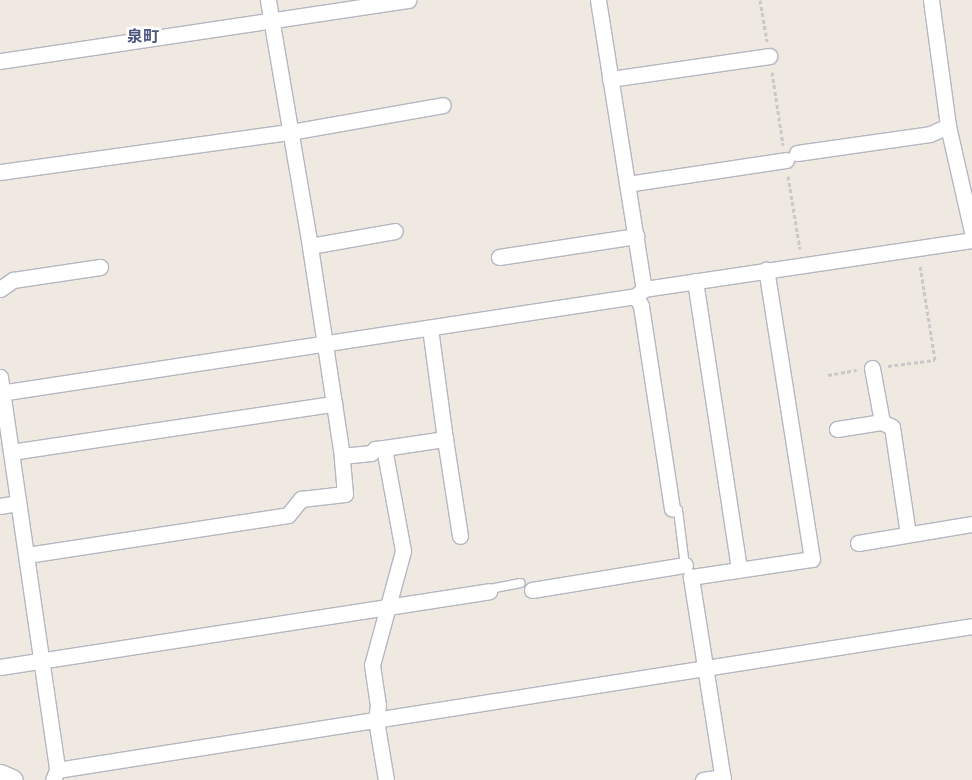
<!DOCTYPE html>
<meta charset="utf-8">
<style>
body{margin:0}
#map{position:relative;width:972px;height:780px;overflow:hidden;background:#efe9e1;font-family:Montserrat,"Noto Sans JP",sans-serif}
div>[style]{position:absolute}
.path>*{height:3px;margin-top:-1.5px;transform-origin:0;background:repeating-linear-gradient(90deg,#c9c9c9 0 4px,transparent 0 6.5px)}
.roads{filter:drop-shadow(1px 0 #b4b7c1) drop-shadow(-1px 0 #b4b7c1) drop-shadow(0 1px #b4b7c1) drop-shadow(0 -1px #b4b7c1)}
.lane>*{height:8px;margin:-4px;padding:0 4px;transform-origin:4px;border-radius:4px;background:#fff}
.street>*{height:15px;margin:-7.5px;padding:0 7.5px;transform-origin:7.5px;border-radius:7.5px;background:#fff}
.secondary>*{height:21px;margin:-10.5px;padding:0 10.5px;transform-origin:10.5px;border-radius:10.5px;background:#fff}
span{translate:-50% -50%;white-space:nowrap;text-align:center;line-height:1.15;-webkit-text-stroke:5px #fff;paint-order:stroke}
.quarter-label{font-size:16px;color:#4d5680;font-weight:700}
</style>
<div id="map">
<div class="path">
<i style="left:760px;top:0;width:42px;rotate:80.3deg"></i>
<i style="left:772px;top:72px;width:74px;rotate:81.4deg"></i>
<i style="left:788px;top:176px;width:74px;rotate:80.7deg"></i>
<i style="left:888px;top:366px;width:47px;rotate:-7.3deg"></i>
<i style="left:935px;top:360px;width:96px;rotate:-99deg"></i>
<i style="left:828px;top:375px;width:29px;rotate:-10deg"></i>
</div>
<div class="roads">
<div class="lane">
<i style="left:672px;top:509px;width:6px;rotate:9deg"></i>
<i style="left:678px;top:510px;width:56px;rotate:82.9deg"></i>
<i style="left:489px;top:591px;width:7px;rotate:-27deg"></i>
<i style="left:495px;top:588px;width:26px;rotate:-11deg"></i>
</div>
<div class="street">
<i style="left:598px;top:0;width:293px;rotate:81deg"></i>
<i style="left:931px;top:0;width:127px;rotate:82.3deg"></i>
<i style="left:948px;top:126px;width:109px;rotate:77.2deg"></i>
<i style="left:0;top:61px;width:413px;rotate:-8.5deg"></i>
<i style="left:610px;top:79px;width:161px;rotate:-8.2deg"></i>
<i style="left:797px;top:153px;width:134px;rotate:-8.1deg"></i>
<i style="left:930px;top:134px;width:20px;rotate:-24deg"></i>
<i style="left:0;top:172px;width:293px;rotate:-7.9deg"></i>
<i style="left:290px;top:132px;width:155px;rotate:-10deg"></i>
<i style="left:627px;top:184px;width:161px;rotate:-8.6deg"></i>
<i style="left:310px;top:246px;width:86px;rotate:-10deg"></i>
<i style="left:499px;top:257px;width:139px;rotate:-8.7deg"></i>
<i style="left:695px;top:281px;width:292px;rotate:81.3deg"></i>
<i style="left:0;top:289px;width:16px;rotate:-35deg"></i>
<i style="left:13px;top:280px;width:88px;rotate:-8.5deg"></i>
<i style="left:636px;top:296px;width:11px;rotate:63deg"></i>
<i style="left:641px;top:306px;width:205px;rotate:81.3deg"></i>
<i style="left:872px;top:368px;width:55px;rotate:79.5deg"></i>
<i style="left:0;top:377px;width:397px;rotate:81.7deg"></i>
<i style="left:57px;top:770px;width:11px;rotate:112deg"></i>
<i style="left:0;top:393px;width:643px;rotate:-8.67deg"></i>
<i style="left:636px;top:296px;width:11px;rotate:-41deg"></i>
<i style="left:644px;top:289px;width:332px;rotate:-8.5deg"></i>
<i style="left:837px;top:429px;width:46px;rotate:-8.8deg"></i>
<i style="left:882px;top:422px;width:11px;rotate:27deg"></i>
<i style="left:892px;top:427px;width:108px;rotate:81.5deg"></i>
<i style="left:445px;top:439px;width:98px;rotate:81.2deg"></i>
<i style="left:384px;top:448px;width:62px;rotate:-8.4deg"></i>
<i style="left:445px;top:439px;width:112px;rotate:-97.7deg"></i>
<i style="left:11px;top:452px;width:327px;rotate:-8.5deg"></i>
<i style="left:342px;top:456px;width:29px;rotate:-6deg"></i>
<i style="left:371px;top:453px;width:6px;rotate:-45deg"></i>
<i style="left:375px;top:449px;width:9px;rotate:-6deg"></i>
<i style="left:384px;top:448px;width:105px;rotate:79.5deg"></i>
<i style="left:403px;top:551px;width:118px;rotate:105.2deg"></i>
<i style="left:372px;top:665px;width:40px;rotate:81.5deg"></i>
<i style="left:378px;top:705px;width:15px;rotate:98deg"></i>
<i style="left:376px;top:720px;width:61px;rotate:80.5deg"></i>
<i style="left:0;top:506px;width:17px;rotate:-10deg"></i>
<i style="left:858px;top:543px;width:116px;rotate:-9.5deg"></i>
<i style="left:27px;top:555px;width:264px;rotate:-8.7deg"></i>
<i style="left:288px;top:515px;width:21px;rotate:-51deg"></i>
<i style="left:301px;top:499px;width:44px;rotate:-6.5deg"></i>
<i style="left:345px;top:494px;width:38px;rotate:-95deg"></i>
<i style="left:342px;top:456px;width:212px;rotate:-98.7deg"></i>
<i style="left:310px;top:246px;width:250px;rotate:-99.7deg"></i>
<i style="left:532px;top:590px;width:155px;rotate:-9.3deg"></i>
<i style="left:0;top:667px;width:495px;rotate:-8.8deg"></i>
<i style="left:57px;top:770px;width:926px;rotate:-8.94deg"></i>
<i style="left:703px;top:780px;width:20px;rotate:-9deg"></i>
<i style="left:723px;top:780px;width:206px;rotate:-99deg"></i>
<i style="left:691px;top:577px;width:122px;rotate:-8.5deg"></i>
<i style="left:812px;top:559px;width:293px;rotate:-99deg"></i>
</div>
<div class="secondary">
<i style="left:0;top:775px;width:13px;rotate:23deg"></i>
</div>
</div>
<div class="quarter-label">
<span style="left:143px;top:37px">泉町</span>
</div>
</div>
